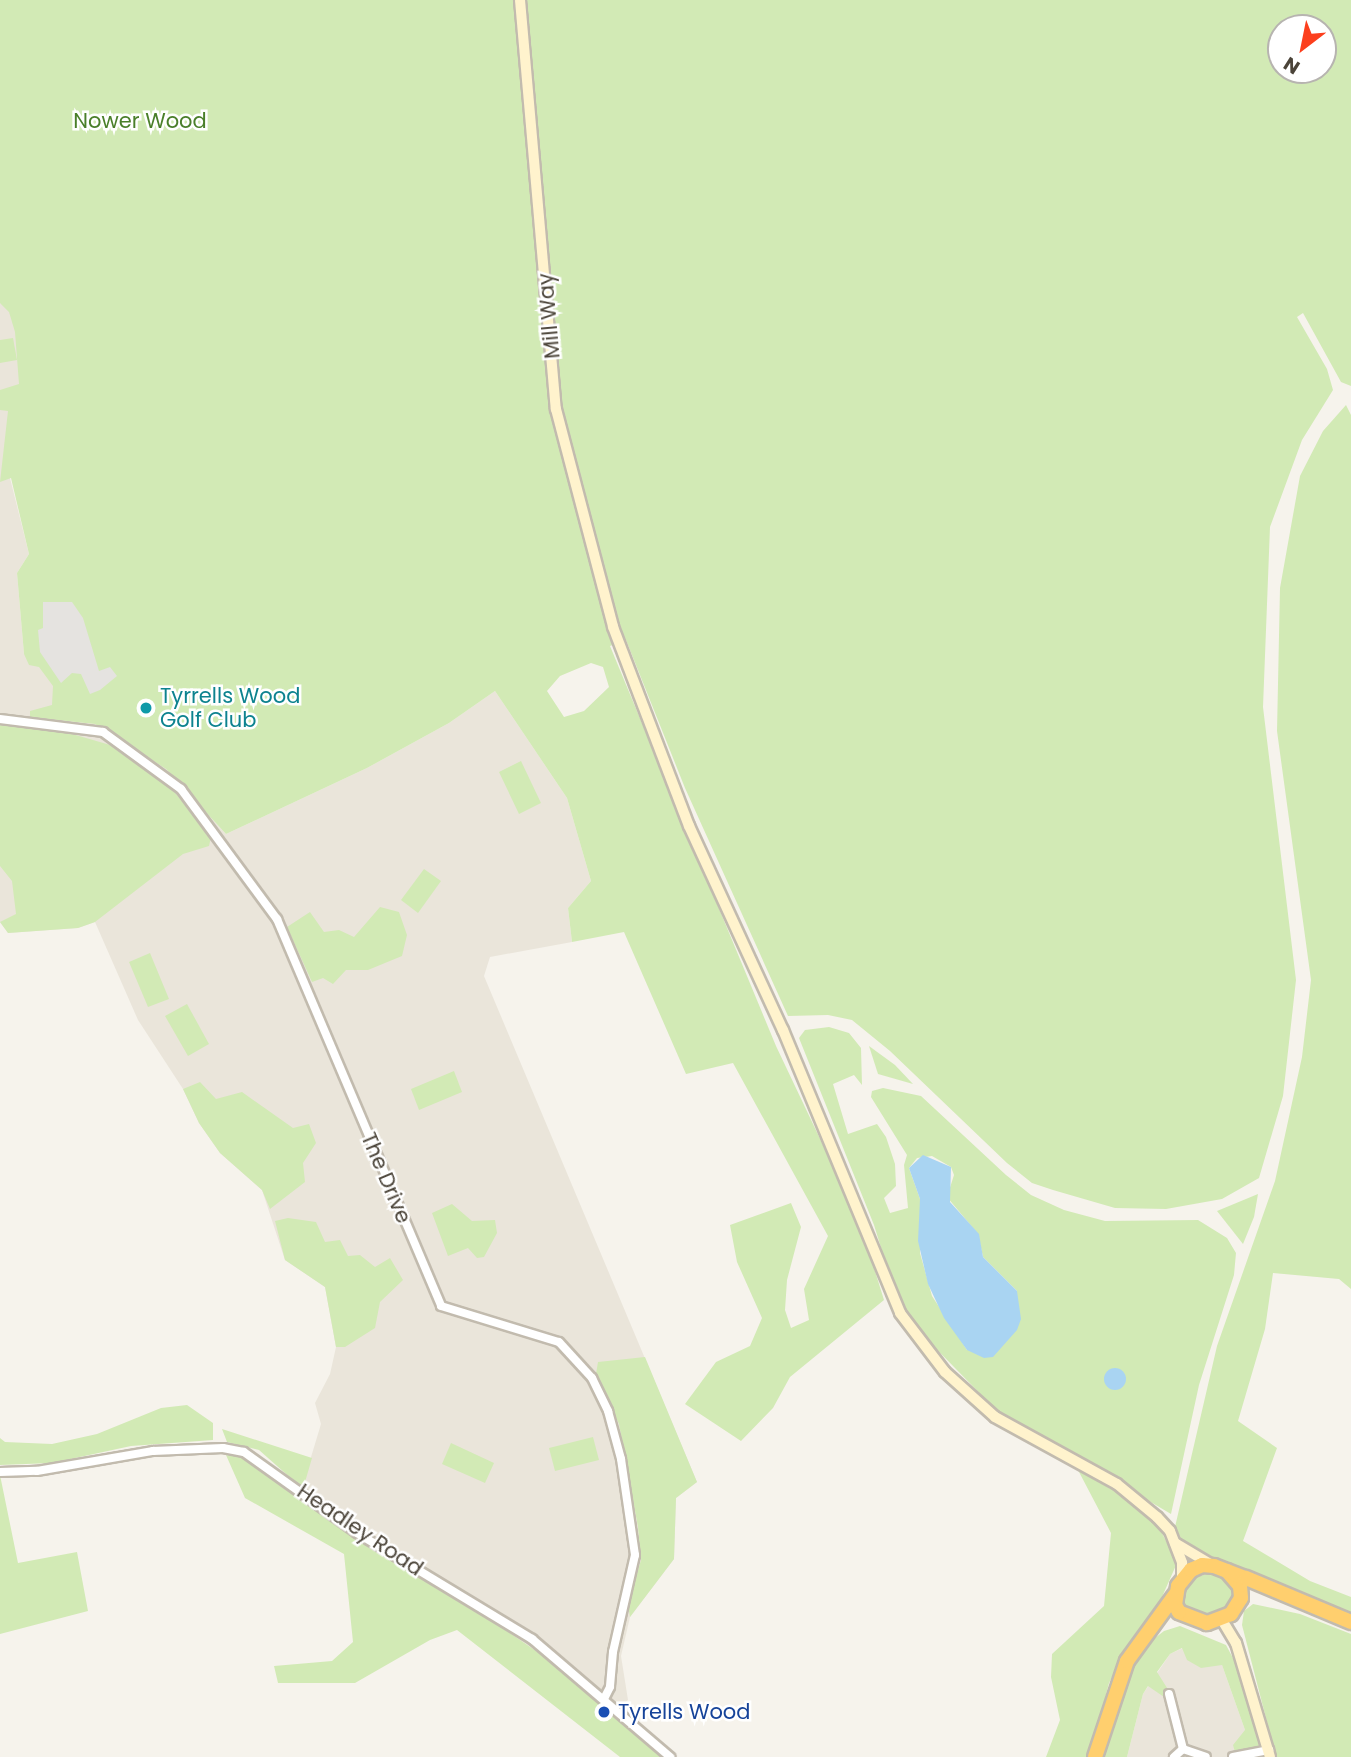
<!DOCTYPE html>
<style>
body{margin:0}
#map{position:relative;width:1351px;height:1757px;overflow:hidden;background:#f6f3ec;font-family:Poppins,sans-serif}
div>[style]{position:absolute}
.residential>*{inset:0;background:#eae5da}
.green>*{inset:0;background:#d2eab5}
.parking>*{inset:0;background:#e5e3e0}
.water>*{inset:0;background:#a9d4f2}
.round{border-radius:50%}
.roads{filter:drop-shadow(2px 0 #c2bbae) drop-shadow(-2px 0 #c2bbae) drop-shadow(0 2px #c2bbae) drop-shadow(0 -2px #c2bbae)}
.street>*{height:8px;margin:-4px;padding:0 4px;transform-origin:4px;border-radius:4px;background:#fff}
.secondary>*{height:10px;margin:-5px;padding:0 5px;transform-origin:5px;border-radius:5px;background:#fff3cd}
.highway>*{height:14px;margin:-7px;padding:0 7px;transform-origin:7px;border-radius:7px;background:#ffcf6e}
.dots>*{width:19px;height:19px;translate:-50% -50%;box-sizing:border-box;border:4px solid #fff;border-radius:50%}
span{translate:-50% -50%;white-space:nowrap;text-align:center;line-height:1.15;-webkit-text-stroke:5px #fff;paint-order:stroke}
.park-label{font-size:21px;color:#4a7f2a}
.street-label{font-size:21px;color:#4b4439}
.culture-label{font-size:21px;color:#0d838f}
.left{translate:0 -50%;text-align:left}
.transit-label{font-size:21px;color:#164399}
.north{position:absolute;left:1267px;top:14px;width:70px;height:70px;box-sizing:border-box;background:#fff;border:2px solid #b7b4b0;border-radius:50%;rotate:212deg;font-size:19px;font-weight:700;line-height:28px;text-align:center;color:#4b4439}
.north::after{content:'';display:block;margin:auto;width:24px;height:32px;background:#fc3f1d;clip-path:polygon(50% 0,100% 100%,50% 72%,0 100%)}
</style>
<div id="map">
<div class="residential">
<i style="clip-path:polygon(0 259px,31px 319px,10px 478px,29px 554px,17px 573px,24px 654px,40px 652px,66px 691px,64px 718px,95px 724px,166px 769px,226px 834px,367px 768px,449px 723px,495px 691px,567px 798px,591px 881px,568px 908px,572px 942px,490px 957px,484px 976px,697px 1482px,676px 1498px,674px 1559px,630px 1617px,621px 1656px,628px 1700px,611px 1714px,539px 1653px,469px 1605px,358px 1539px,299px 1497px,321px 1424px,315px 1403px,330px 1374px,336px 1347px,325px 1287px,285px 1260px,262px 1190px,220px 1153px,199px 1123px,183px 1089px,138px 1020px,95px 922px,78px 928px,8px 933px,0 922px)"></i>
<i style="clip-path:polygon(1183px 1648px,1222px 1665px,1245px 1730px,1261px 1757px,1127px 1757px,1143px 1694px,1170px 1654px)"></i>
</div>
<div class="green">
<i style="clip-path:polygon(evenodd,0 0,1351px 0,1351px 386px,1341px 382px,1303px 313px,1297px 317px,1327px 369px,1333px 390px,1302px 440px,1270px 527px,1263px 707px,1296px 980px,1283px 1096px,1259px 1178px,1222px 1199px,1166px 1209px,1115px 1208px,1053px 1190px,1032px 1183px,1007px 1163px,890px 1051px,852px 1020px,828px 1015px,788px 1016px,685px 788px,626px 640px,610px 646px,776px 1046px,860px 1223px,884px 1300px,790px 1377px,773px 1408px,741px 1441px,685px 1404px,716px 1362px,750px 1346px,762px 1318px,737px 1262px,730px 1225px,791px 1203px,801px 1227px,787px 1280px,785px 1310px,791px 1328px,809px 1320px,804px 1289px,828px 1236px,733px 1063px,686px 1074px,624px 932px,572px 942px,568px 908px,591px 881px,567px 798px,495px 691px,449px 723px,367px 768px,226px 834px,166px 769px,95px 724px,30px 717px,30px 711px,52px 705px,53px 686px,39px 667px,29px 665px,24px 654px,17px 573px,29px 554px,11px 478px,0 482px,8px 411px,0 410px,0 390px,19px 384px,15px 332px,9px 312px,0 303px,0 0,1281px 28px,1323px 28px,1323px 70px,1281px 70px,1281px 28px,0 0,591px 663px,603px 667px,609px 687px,584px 711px,564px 717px,547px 691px,560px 676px,591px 663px)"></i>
<i style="clip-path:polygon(13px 338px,17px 360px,0 363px,0 340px)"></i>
<i style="clip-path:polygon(1346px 405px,1351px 415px,1351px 1289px,1339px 1279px,1273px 1273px,1265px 1329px,1238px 1421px,1277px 1448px,1243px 1541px,1310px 1581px,1351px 1597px,1351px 1614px,1194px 1549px,1184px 1544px,1175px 1527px,1217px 1346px,1275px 1181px,1302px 1057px,1311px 980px,1277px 731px,1280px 588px,1300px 476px,1323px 431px)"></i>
<i style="clip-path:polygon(0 725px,62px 731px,117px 747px,172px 789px,211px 837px,209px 846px,183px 854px,95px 922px,78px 928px,8px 933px,0 922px,16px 914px,12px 881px,0 866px)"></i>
<i style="clip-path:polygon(521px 761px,541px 803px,519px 814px,499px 772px)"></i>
<i style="clip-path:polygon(424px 869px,441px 881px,418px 913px,401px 900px)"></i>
<i style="clip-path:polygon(380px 907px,399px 912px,407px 935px,402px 956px,368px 970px,346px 970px,333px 984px,323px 978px,312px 982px,287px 927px,310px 912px,324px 932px,339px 930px,354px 937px)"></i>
<i style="clip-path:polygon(150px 953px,169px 999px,148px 1007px,129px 962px)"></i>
<i style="clip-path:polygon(187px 1004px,209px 1044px,188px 1056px,165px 1016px)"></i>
<i style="clip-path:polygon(evenodd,829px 1027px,849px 1033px,861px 1048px,862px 1085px,854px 1075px,833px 1084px,848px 1134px,877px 1124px,886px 1137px,895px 1164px,896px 1186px,884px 1198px,890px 1213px,908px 1208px,904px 1165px,907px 1155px,871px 1097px,872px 1091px,883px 1088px,921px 1096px,1006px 1175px,1031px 1195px,1064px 1210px,1105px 1221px,1198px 1220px,1227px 1238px,1236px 1253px,1234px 1275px,1199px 1385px,1171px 1514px,998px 1412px,910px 1322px,896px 1296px,874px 1225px,799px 1038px,805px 1030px,829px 1027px,932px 1156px,951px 1167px,954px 1175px,947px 1197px,978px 1234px,983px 1257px,1017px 1291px,967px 1350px,932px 1296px,920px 1253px,920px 1199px,909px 1168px,917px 1158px,932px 1156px)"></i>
<i style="clip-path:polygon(869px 1046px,895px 1065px,913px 1084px,878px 1074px)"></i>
<i style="clip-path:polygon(454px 1071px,462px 1092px,419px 1110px,411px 1089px)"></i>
<i style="clip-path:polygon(200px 1082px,216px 1099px,242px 1092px,293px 1128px,309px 1124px,316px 1143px,303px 1163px,305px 1182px,270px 1209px,262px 1190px,220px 1153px,199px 1123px,183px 1089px)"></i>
<i style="clip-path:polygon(1258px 1194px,1254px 1217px,1243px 1244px,1217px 1211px)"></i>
<i style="clip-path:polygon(452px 1204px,472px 1221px,495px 1220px,497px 1233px,484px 1257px,477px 1258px,468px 1248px,448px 1256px,432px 1213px)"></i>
<i style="clip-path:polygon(288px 1218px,316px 1222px,325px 1242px,340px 1240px,348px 1256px,360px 1255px,375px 1267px,390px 1258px,403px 1280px,380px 1302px,375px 1328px,345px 1347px,336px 1347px,325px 1287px,285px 1260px,275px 1221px)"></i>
<i style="clip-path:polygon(645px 1357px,697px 1482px,676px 1498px,674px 1559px,630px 1617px,628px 1605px,641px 1560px,638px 1527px,619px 1424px,596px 1374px,598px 1362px)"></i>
<i style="clip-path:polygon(187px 1405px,213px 1423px,213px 1440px,131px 1446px,52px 1463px,0 1465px,0 1438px,5px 1442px,52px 1444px,97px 1434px,161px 1408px)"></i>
<i style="clip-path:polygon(222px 1429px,312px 1458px,303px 1489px,259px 1450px,227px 1442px)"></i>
<i style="clip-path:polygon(593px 1437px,599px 1460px,555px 1471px,549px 1448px)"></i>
<i style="clip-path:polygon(451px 1443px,494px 1463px,485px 1483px,442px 1464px)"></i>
<i style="clip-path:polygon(226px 1455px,242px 1457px,358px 1539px,469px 1605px,539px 1653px,663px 1757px,620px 1757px,457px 1630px,430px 1640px,355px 1683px,278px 1683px,274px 1666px,332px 1661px,353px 1642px,344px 1554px,245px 1498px)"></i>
<i style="clip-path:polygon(1078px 1470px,1123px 1496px,1159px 1527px,1177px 1563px,1158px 1606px,1128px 1646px,1109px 1683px,1090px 1757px,1046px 1757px,1060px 1720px,1051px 1677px,1052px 1654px,1104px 1606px,1111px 1533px)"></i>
<i style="clip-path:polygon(0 1475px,18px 1563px,77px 1552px,88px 1611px,0 1634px)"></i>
<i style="clip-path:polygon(1210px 1573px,1230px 1581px,1235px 1592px,1230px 1604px,1208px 1616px,1183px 1607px,1179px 1600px,1190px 1579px)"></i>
<i style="clip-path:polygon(1253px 1604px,1300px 1614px,1351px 1634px,1351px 1757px,1276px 1757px,1242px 1625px,1244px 1611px)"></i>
<i style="clip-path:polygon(1180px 1626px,1226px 1645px,1240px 1671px,1263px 1747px,1235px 1752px,1233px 1745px,1245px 1730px,1222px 1665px,1201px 1668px,1187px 1660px,1182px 1648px,1170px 1654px,1157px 1672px,1169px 1691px,1164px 1697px,1148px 1686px,1143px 1694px,1127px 1757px,1102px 1757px,1129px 1668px,1146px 1645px,1164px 1631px)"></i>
</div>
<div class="parking">
<i style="clip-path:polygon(43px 602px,72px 602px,83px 618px,99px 671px,110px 667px,117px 676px,100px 690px,90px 694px,81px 674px,72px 673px,61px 683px,40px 652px,38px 630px,43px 628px)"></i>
</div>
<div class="water">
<i style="clip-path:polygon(923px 1155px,951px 1167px,950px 1202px,979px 1234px,983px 1257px,1017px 1291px,1021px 1319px,1017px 1330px,993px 1357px,984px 1358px,967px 1350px,944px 1318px,928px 1284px,918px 1241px,920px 1199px,909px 1168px)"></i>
<i class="round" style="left:1104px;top:1368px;width:22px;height:22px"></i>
</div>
<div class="roads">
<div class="street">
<i style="left:0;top:719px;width:104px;rotate:7.2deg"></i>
<i style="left:103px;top:732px;width:97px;rotate:36.2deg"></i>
<i style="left:181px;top:789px;width:162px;rotate:53.6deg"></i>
<i style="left:277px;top:919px;width:420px;rotate:67deg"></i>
<i style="left:441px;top:1306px;width:123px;rotate:17deg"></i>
<i style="left:559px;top:1342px;width:49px;rotate:47.5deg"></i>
<i style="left:592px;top:1378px;width:37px;rotate:64deg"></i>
<i style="left:608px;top:1411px;width:50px;rotate:74.8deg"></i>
<i style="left:621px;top:1459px;width:97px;rotate:81.7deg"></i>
<i style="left:635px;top:1555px;width:99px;rotate:102.8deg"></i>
<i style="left:613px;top:1652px;width:35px;rotate:95deg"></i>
<i style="left:610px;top:1687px;width:13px;rotate:117deg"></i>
<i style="left:0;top:1472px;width:37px;rotate:-2deg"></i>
<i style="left:37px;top:1471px;width:118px;rotate:-9.8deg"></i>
<i style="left:153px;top:1451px;width:70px;rotate:-2.5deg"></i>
<i style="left:223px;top:1448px;width:21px;rotate:11deg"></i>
<i style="left:244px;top:1452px;width:139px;rotate:35.6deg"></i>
<i style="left:357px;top:1533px;width:205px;rotate:31.2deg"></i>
<i style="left:532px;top:1639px;width:182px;rotate:40.5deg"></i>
<i style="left:1169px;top:1694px;width:57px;rotate:75.7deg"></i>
<i style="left:1174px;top:1757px;width:12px;rotate:-42deg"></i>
<i style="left:1183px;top:1749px;width:24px;rotate:19deg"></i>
<i style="left:1233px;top:1757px;width:37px;rotate:-11deg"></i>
</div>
<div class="secondary">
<i style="left:520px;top:0;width:411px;rotate:85deg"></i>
<i style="left:556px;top:409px;width:225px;rotate:75.3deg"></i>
<i style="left:613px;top:627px;width:213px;rotate:69.1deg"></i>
<i style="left:689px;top:826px;width:225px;rotate:65.3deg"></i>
<i style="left:783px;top:1030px;width:306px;rotate:67.5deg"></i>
<i style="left:900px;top:1313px;width:74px;rotate:52.7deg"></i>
<i style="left:945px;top:1372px;width:67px;rotate:42deg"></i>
<i style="left:995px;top:1417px;width:139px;rotate:28.8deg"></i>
<i style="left:1117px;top:1484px;width:52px;rotate:39.5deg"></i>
<i style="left:1157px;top:1517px;width:19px;rotate:47deg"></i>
<i style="left:1170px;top:1531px;width:34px;rotate:69deg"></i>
<i style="left:1182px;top:1563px;width:15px;rotate:90deg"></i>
<i style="left:1175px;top:1543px;width:43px;rotate:30.7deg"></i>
<i style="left:1222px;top:1620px;width:27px;rotate:59deg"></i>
<i style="left:1236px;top:1643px;width:119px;rotate:73.4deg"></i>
</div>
<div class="highway">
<i style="left:1227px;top:1571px;width:20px;rotate:49deg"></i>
<i style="left:1240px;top:1586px;width:12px;rotate:85deg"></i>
<i style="left:1241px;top:1598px;width:19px;rotate:122deg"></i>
<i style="left:1231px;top:1614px;width:26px;rotate:159deg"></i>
<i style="left:1207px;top:1623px;width:30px;rotate:-159deg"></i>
<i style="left:1179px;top:1612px;width:8px;rotate:-120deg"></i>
<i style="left:1175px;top:1605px;width:19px;rotate:-81deg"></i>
<i style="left:1178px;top:1586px;width:21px;rotate:-51deg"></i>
<i style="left:1191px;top:1570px;width:12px;rotate:-24deg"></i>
<i style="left:1202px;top:1565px;width:12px;rotate:5deg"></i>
<i style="left:1214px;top:1566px;width:34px;rotate:21deg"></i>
<i style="left:1246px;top:1578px;width:114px;rotate:22.7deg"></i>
<i style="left:1095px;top:1757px;width:101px;rotate:-71.6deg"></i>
<i style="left:1127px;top:1661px;width:82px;rotate:-54deg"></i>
</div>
</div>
<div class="dots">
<i style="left:146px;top:708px;background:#0f9aa8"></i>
<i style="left:604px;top:1712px;background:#1a4fb4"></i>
</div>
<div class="park-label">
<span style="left:140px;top:121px">Nower Wood</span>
</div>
<div class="street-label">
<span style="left:549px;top:316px;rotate:-95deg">Mill Way</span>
<span style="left:386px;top:1178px;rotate:67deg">The Drive</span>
<span style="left:360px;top:1530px;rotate:34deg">Headley Road</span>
</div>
<div class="culture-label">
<span class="left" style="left:160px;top:708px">Tyrrells Wood<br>Golf Club</span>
</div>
<div class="transit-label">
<span class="left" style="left:618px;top:1712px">Tyrells Wood</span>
</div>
<div class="north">N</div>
</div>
